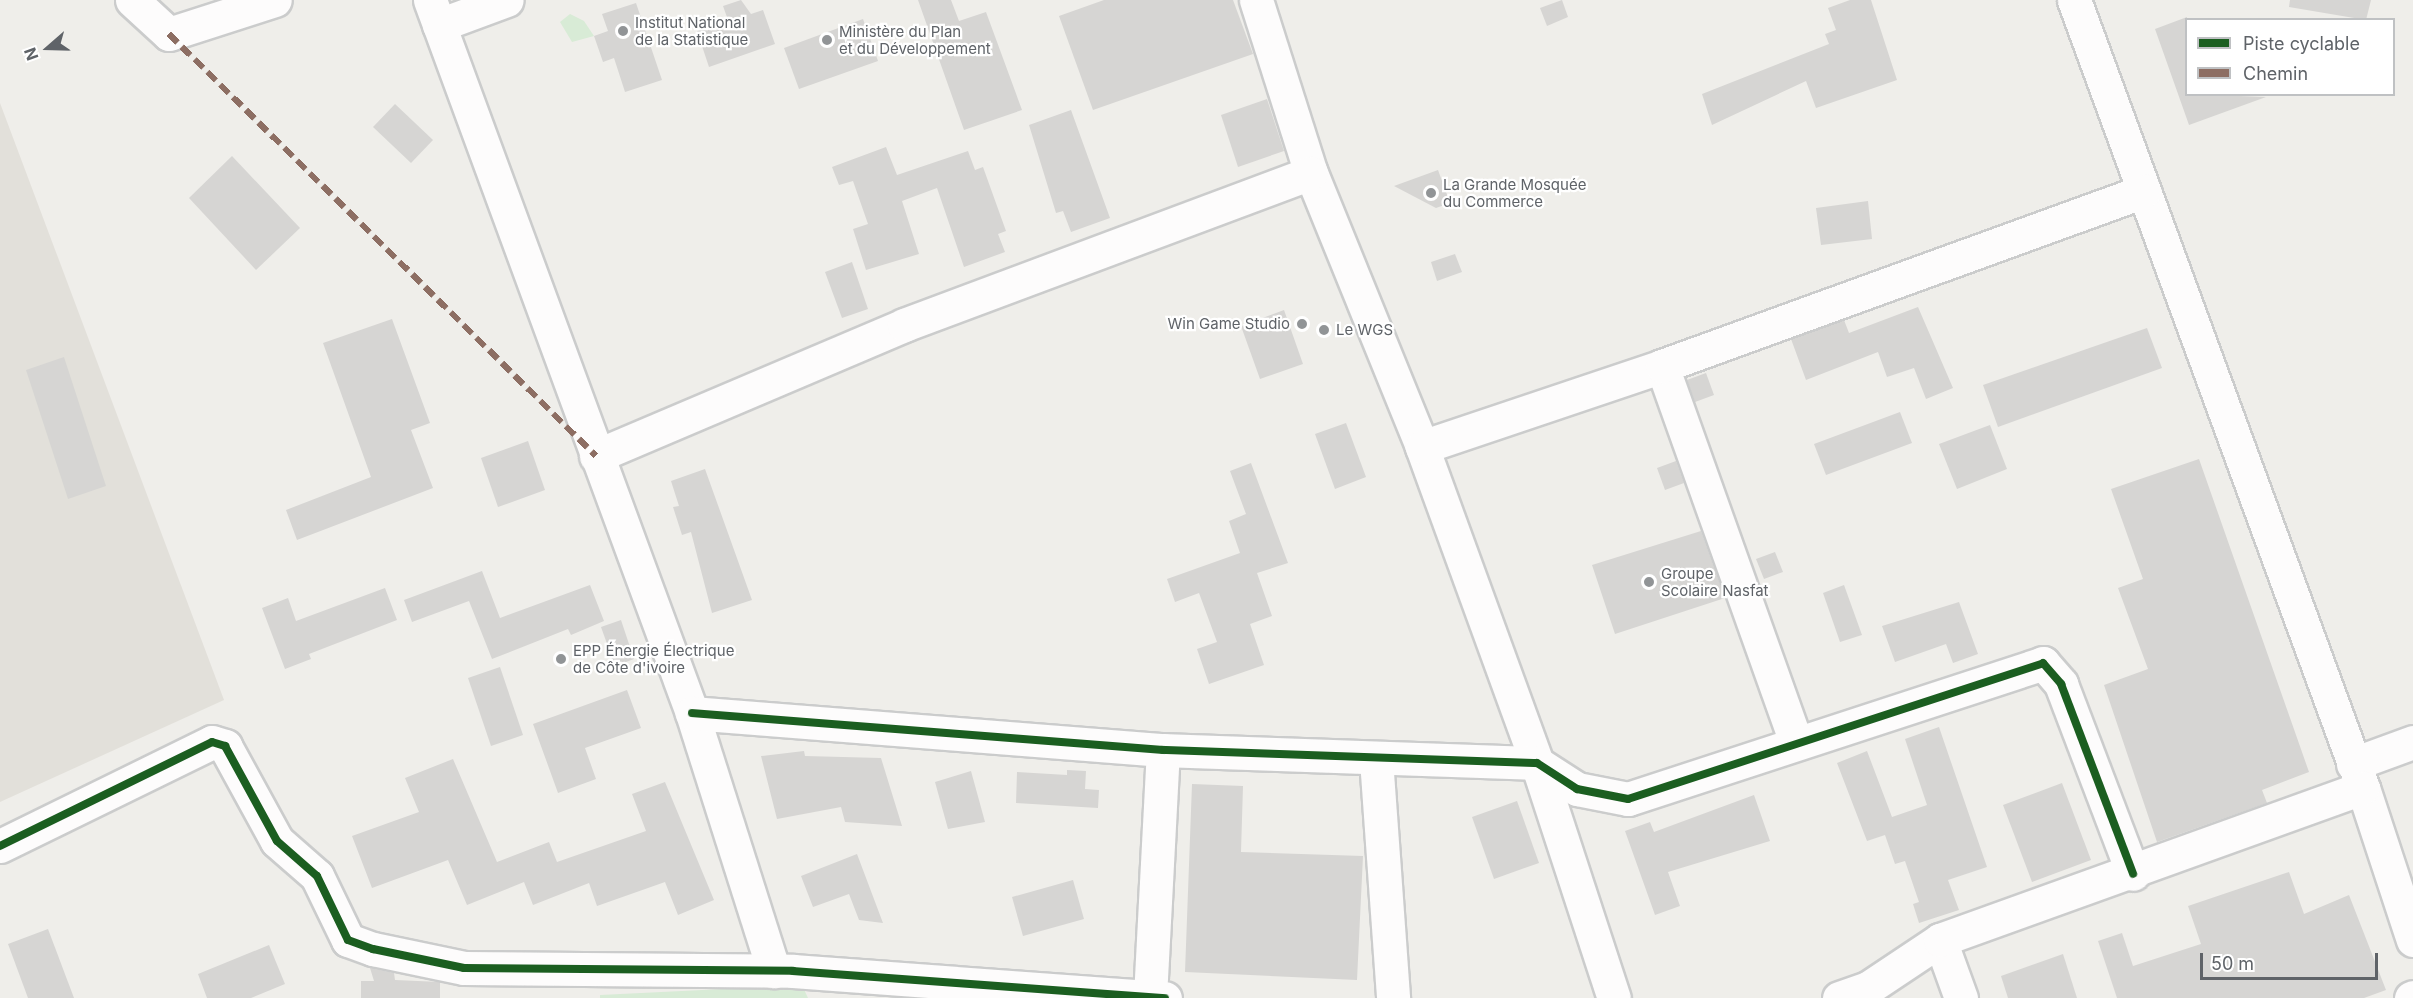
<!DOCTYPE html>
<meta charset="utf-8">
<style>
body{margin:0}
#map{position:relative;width:2413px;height:998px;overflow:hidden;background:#efeeea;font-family:Inter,sans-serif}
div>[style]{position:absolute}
.education>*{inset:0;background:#e2e0da}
.green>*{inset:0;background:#d8ebd6}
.building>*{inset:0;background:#d6d5d3}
.roads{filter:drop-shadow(2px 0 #cbcccc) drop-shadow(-2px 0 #cbcccc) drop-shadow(0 2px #cbcccc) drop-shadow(0 -2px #cbcccc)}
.minor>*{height:33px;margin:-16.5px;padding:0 16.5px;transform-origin:16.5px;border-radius:16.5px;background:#fdfcfc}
.quiet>*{height:6px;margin-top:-3px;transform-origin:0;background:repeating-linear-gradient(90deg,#8d6e63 0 12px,transparent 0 18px)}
.cycleway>*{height:8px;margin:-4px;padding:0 4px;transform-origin:4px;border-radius:4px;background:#1b5e20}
.dots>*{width:16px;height:16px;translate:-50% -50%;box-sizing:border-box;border:3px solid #fff;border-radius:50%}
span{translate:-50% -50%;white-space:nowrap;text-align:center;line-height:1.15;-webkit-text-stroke:4.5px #fff;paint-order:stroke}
.poi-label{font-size:15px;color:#5f6368}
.left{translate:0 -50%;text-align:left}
.right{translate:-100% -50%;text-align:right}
.legend{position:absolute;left:2185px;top:18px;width:210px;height:78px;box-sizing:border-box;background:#fff;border:2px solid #bfc1c3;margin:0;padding:8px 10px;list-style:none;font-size:18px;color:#5f6368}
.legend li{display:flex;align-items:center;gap:12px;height:30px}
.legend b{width:30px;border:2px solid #bfc1c3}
.north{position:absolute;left:18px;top:18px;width:60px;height:60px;-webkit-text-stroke:4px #fff;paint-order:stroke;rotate:250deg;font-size:16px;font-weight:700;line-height:24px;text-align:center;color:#5f6368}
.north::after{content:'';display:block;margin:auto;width:21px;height:27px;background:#5f6368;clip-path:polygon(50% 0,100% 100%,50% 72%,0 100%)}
.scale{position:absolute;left:2200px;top:953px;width:178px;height:27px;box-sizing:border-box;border:3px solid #5f6368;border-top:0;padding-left:8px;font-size:18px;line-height:21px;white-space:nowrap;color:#5f6368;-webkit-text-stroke:4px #fff;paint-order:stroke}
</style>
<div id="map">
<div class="education">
<i style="clip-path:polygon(0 103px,224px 700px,0 802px)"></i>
</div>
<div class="green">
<i style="clip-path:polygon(570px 14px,584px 21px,594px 36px,572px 42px,560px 22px)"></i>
<i style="clip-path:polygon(802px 985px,808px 998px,600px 998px,600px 995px)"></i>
</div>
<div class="building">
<i style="clip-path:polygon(741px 0,751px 14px,763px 10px,775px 44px,709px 67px,697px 31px,728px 20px,723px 6px)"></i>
<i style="clip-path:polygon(918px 0,951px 0,959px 21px,986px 12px,1022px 110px,964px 130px)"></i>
<i style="clip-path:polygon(1104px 0,1233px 0,1253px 54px,1093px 110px,1059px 16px)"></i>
<i style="clip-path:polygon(1562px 0,1568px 17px,1547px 26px,1540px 8px)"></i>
<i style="clip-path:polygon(1850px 0,1871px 0,1897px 80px,1816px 108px,1806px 81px,1712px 125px,1702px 94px,1829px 44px,1825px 34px,1836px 30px,1828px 8px)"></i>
<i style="clip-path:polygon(2290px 0,2371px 0,2366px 20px,2289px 7px)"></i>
<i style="clip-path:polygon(636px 3px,662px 80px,625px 92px,614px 58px,603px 62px,594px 36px,608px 31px,602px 14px)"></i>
<i style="clip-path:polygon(2187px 17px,2187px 94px,2266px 97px,2189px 125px,2155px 29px)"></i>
<i style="clip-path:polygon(863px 19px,878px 61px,799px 89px,784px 48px)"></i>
<i style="clip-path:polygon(1267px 99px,1284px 151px,1238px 167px,1221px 115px)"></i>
<i style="clip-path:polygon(395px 104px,433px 140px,411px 163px,373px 127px)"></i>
<i style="clip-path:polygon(1071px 110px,1110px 218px,1071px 232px,1063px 211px,1056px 213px,1029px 125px)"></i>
<i style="clip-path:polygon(886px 147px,897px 175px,968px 151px,975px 170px,983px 167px,1006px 231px,998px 234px,1005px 252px,964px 267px,937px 188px,902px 201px,919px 254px,866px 270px,853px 229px,868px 224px,853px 181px,839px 185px,832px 167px)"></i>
<i style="clip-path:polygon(232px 156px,300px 228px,256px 270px,189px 198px)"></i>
<i style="clip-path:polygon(1438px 170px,1450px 203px,1436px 208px,1394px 186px)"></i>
<i style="clip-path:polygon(1868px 201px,1872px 239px,1821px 245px,1816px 208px)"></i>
<i style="clip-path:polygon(1455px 254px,1462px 272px,1437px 281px,1431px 262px)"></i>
<i style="clip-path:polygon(852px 262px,868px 309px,842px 318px,825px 272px)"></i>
<i style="clip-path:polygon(1918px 307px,1953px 388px,1926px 399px,1914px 368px,1887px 377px,1878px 352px,1806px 380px,1791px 339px,1844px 320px,1849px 333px)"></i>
<i style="clip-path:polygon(1284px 310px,1303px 364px,1260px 379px,1241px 326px)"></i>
<i style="clip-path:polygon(392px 319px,430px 423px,411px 430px,433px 488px,297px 540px,286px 510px,371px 477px,323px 343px)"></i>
<i style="clip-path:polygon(2147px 328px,2162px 368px,1998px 427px,1983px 385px)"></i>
<i style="clip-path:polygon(64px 357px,106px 486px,68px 499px,26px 370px)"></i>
<i style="clip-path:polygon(1706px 373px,1714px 395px,1695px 402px,1687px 380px)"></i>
<i style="clip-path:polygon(1900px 412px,1912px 443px,1826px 475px,1814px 444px)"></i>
<i style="clip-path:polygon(1346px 423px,1366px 477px,1335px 489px,1315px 434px)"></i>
<i style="clip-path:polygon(1990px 425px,2007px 469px,1957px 489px,1939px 444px)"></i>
<i style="clip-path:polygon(528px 441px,545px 490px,498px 507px,481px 458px)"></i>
<i style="clip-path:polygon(2199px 459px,2309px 772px,2262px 790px,2267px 803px,2157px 842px,2104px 685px,2148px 669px,2118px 588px,2143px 579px,2111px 489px)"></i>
<i style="clip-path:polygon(1676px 461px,1684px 483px,1665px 490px,1657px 468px)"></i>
<i style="clip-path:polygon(1251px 463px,1288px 563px,1257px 573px,1272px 616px,1250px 624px,1264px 665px,1209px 684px,1197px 649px,1217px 642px,1199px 593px,1175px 602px,1167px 579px,1240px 553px,1229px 521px,1246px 514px,1230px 471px)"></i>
<i style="clip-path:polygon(705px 469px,752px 600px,712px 613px,691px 532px,682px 535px,673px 507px,679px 506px,671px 481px)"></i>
<i style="clip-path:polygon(1701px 531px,1725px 598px,1615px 634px,1592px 565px)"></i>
<i style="clip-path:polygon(1775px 552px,1783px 572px,1764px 579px,1756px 559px)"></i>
<i style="clip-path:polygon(482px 571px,500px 618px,590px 585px,604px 621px,571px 635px,568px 629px,492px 659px,469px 601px,412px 622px,404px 600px)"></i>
<i style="clip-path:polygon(1844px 585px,1862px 635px,1840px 642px,1823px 593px)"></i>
<i style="clip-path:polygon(385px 588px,397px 620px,309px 654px,311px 659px,285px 669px,262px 608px,288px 598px,296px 621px)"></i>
<i style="clip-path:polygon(1959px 602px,1978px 654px,1953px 663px,1946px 644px,1895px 662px,1882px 626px)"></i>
<i style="clip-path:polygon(621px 620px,634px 659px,615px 666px,601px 627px)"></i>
<i style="clip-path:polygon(500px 667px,523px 735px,491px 746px,468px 678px)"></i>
<i style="clip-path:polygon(627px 690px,641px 728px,585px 748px,596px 779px,558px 793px,533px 724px)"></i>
<i style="clip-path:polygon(1939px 727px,1987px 867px,1948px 880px,1959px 910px,1919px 923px,1913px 904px,1919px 902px,1905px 861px,1895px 864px,1885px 835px,1867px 841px,1837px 763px,1867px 751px,1892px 817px,1927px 805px,1905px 739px)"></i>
<i style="clip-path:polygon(804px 751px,805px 756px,881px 758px,902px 826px,845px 822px,841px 807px,777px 819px,761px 756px)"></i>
<i style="clip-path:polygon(453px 759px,497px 862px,549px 842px,557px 862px,646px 831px,632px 794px,665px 782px,714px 900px,678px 915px,665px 882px,597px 906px,589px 883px,533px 905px,524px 882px,467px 905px,448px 860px,372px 888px,352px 836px,419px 812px,405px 778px)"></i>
<i style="clip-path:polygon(1067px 770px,1086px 771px,1085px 789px,1099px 790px,1098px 808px,1016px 803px,1017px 772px,1067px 775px)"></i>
<i style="clip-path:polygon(971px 771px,985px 822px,948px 829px,935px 782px)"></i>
<i style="clip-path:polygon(2062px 783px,2091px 860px,2032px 882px,2003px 805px)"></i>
<i style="clip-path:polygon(1192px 784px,1243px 786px,1241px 852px,1363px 856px,1357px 980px,1185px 972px)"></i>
<i style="clip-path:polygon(1754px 795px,1770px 841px,1668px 872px,1680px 906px,1655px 915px,1625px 831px,1650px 822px,1654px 832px)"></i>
<i style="clip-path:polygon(1517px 801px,1539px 863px,1494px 879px,1472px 817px)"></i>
<i style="clip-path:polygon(857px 854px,883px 923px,859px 920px,849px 894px,813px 907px,801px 876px)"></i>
<i style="clip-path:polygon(2289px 872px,2304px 914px,2349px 895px,2386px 990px,2364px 998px,2117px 998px,2098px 941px,2122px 933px,2133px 966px,2201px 944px,2188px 906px)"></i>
<i style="clip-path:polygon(1073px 880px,1084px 919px,1023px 936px,1012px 897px)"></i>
<i style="clip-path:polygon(48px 929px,74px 998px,28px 998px,8px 944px)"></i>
<i style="clip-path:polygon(269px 945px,285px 984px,251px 998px,207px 998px,198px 974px)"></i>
<i style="clip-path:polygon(2063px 954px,2077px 998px,2008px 998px,2001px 976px)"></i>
<i style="clip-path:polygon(370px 968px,394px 973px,395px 980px,440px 982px,440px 998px,361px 998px,361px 981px,374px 981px)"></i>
</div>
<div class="roads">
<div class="minor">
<i style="left:132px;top:0;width:50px;rotate:42.6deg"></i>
<i style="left:169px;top:34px;width:111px;rotate:-17.8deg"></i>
<i style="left:430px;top:0;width:760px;rotate:69.82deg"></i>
<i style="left:692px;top:713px;width:271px;rotate:72.4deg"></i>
<i style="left:1256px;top:0;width:182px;rotate:72.4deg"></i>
<i style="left:1311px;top:173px;width:296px;rotate:67.9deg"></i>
<i style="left:1422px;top:447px;width:336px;rotate:70deg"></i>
<i style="left:1537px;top:763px;width:247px;rotate:71.9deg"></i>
<i style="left:2074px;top:0;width:839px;rotate:69.86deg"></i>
<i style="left:2363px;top:788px;width:160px;rotate:71.8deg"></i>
<i style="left:439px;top:25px;width:72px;rotate:-20.2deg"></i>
<i style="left:1662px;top:366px;width:400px;rotate:70.4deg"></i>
<i style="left:1422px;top:447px;width:253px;rotate:-18.6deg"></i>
<i style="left:1662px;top:366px;width:513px;rotate:-19.95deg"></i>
<i style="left:596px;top:456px;width:335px;rotate:-23deg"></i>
<i style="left:904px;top:325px;width:434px;rotate:-20.5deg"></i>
<i style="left:692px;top:713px;width:472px;rotate:4.5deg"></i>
<i style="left:1163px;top:750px;width:374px;rotate:2deg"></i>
<i style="left:1537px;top:763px;width:48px;rotate:33deg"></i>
<i style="left:1577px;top:789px;width:52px;rotate:11.1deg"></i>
<i style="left:1628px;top:799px;width:437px;rotate:-18.1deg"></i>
<i style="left:2043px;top:663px;width:28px;rotate:49deg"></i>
<i style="left:2061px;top:684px;width:203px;rotate:69.2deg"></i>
<i style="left:1376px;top:759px;width:240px;rotate:85.9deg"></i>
<i style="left:2353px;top:764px;width:64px;rotate:-20.1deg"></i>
<i style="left:0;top:846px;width:236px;rotate:-26.1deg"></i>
<i style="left:212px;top:742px;width:14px;rotate:17deg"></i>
<i style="left:225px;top:746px;width:108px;rotate:61.3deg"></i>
<i style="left:277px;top:841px;width:53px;rotate:41.2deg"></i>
<i style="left:317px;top:876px;width:71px;rotate:64.2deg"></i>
<i style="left:348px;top:940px;width:27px;rotate:20deg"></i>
<i style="left:373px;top:949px;width:93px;rotate:11.8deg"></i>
<i style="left:464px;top:968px;width:329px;rotate:0.5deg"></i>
<i style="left:793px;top:971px;width:373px;rotate:4.2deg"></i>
<i style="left:1940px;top:940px;width:62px;rotate:70.1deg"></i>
<i style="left:1150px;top:997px;width:247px;rotate:-87deg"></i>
<i style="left:1839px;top:998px;width:31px;rotate:-19deg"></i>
<i style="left:1868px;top:988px;width:87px;rotate:-33.7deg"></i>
<i style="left:1940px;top:940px;width:449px;rotate:-19.8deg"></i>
<i style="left:2411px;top:998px;width:2px;rotate:-27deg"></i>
</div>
</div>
<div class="quiet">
<i style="left:169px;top:34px;width:600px;rotate:44.66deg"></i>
</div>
<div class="cycleway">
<i style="left:692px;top:713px;width:472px;rotate:4.5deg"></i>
<i style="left:1163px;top:750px;width:374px;rotate:2deg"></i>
<i style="left:1537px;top:763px;width:48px;rotate:33deg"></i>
<i style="left:1577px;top:789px;width:52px;rotate:11.1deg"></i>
<i style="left:1628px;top:799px;width:437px;rotate:-18.1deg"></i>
<i style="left:2043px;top:663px;width:28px;rotate:49deg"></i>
<i style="left:2061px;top:684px;width:203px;rotate:69.2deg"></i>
<i style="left:0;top:846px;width:236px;rotate:-26.1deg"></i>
<i style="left:212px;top:742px;width:14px;rotate:17deg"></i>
<i style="left:225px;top:746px;width:108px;rotate:61.3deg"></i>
<i style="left:277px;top:841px;width:53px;rotate:41.2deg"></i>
<i style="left:317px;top:876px;width:71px;rotate:64.2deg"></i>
<i style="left:348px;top:940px;width:27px;rotate:20deg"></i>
<i style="left:373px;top:949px;width:93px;rotate:11.8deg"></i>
<i style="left:464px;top:968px;width:329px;rotate:0.5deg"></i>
<i style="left:793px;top:971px;width:373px;rotate:4.2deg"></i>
</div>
<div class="dots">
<i style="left:623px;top:31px;background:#919496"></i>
<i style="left:827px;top:40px;background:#919496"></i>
<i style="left:1431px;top:193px;background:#919496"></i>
<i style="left:1302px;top:324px;background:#919496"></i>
<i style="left:1324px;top:330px;background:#919496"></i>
<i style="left:1649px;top:582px;background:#919496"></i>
<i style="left:561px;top:659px;background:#919496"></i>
</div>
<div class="poi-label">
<span class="left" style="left:635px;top:31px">Institut National<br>de la Statistique</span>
<span class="left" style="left:839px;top:40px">Ministère du Plan<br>et du Développement</span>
<span class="left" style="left:1443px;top:193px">La Grande Mosquée<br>du Commerce</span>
<span class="right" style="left:1290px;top:324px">Win Game Studio</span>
<span class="left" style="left:1336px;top:330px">Le WGS</span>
<span class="left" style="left:1661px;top:582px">Groupe<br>Scolaire Nasfat</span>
<span class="left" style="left:573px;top:659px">EPP Énergie Électrique<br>de Côte d'ivoire</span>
</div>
<ul class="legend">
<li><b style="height:8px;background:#1b5e20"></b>Piste cyclable</li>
<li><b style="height:8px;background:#8d6e63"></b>Chemin</li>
</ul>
<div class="north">N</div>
<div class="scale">50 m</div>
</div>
